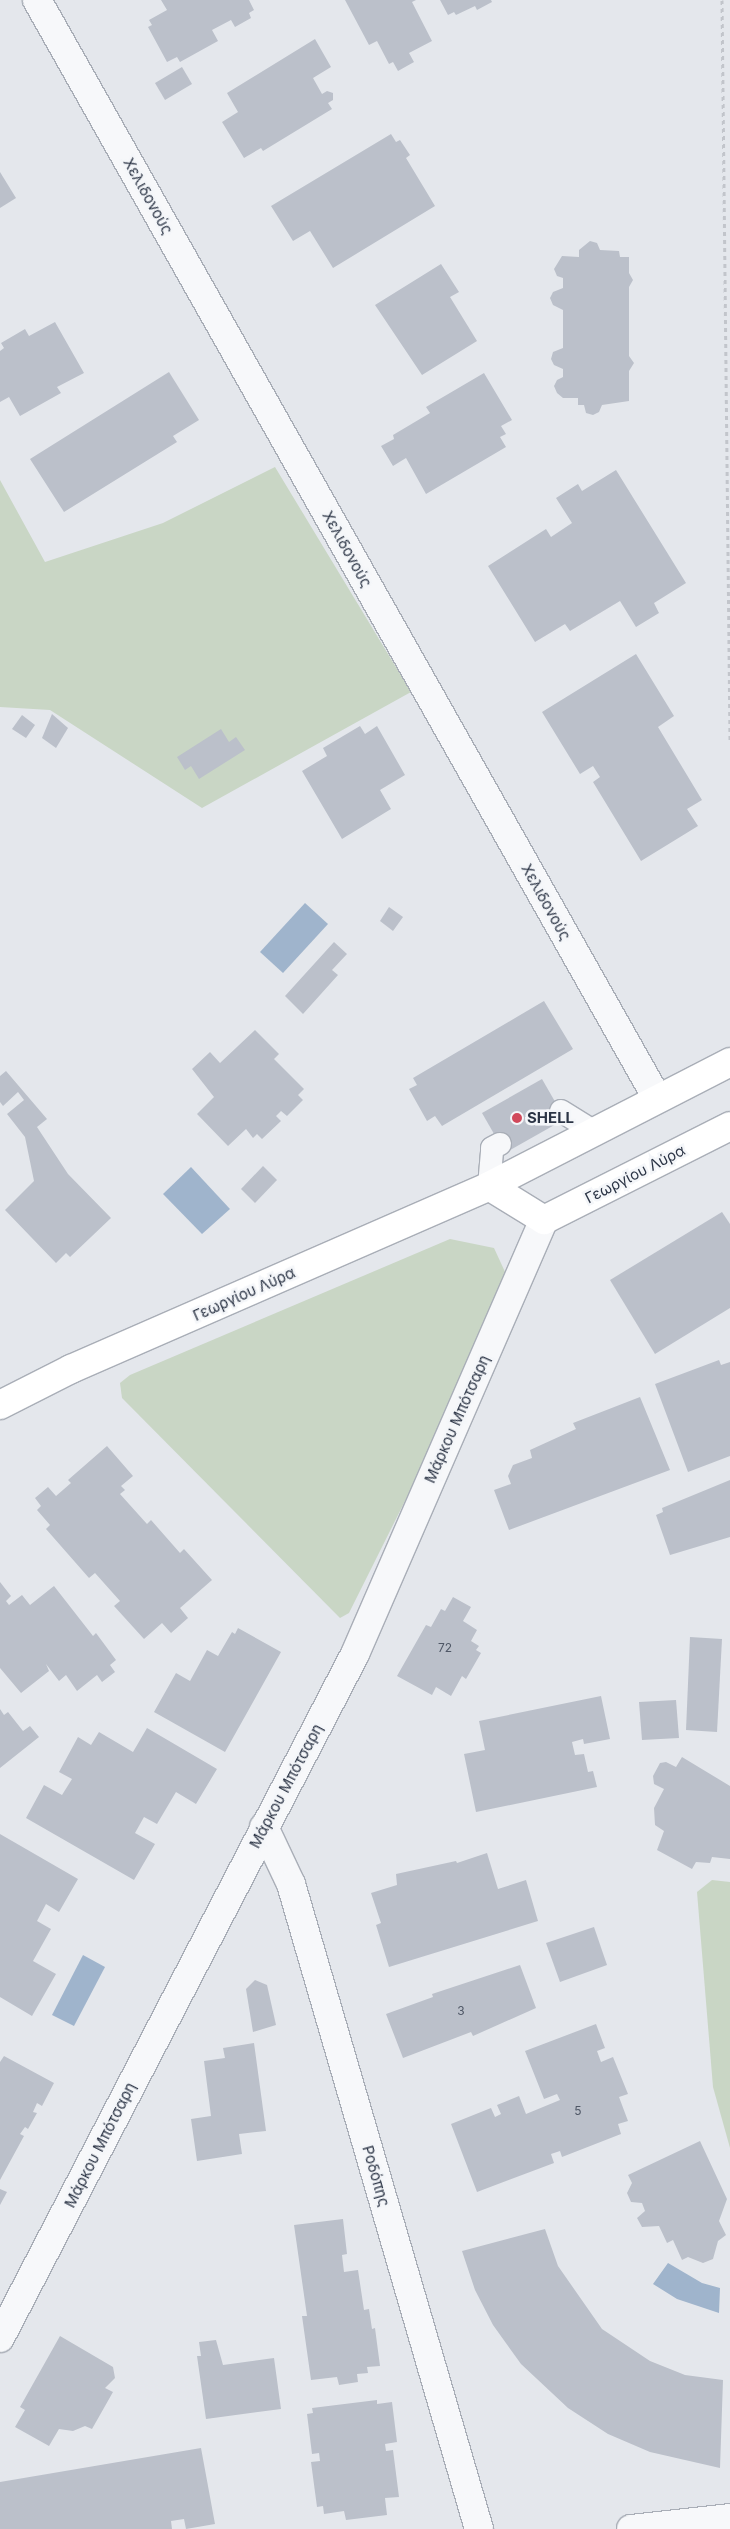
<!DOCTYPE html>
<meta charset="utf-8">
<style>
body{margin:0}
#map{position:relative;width:730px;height:2529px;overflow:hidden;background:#e4e7ec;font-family:Inter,sans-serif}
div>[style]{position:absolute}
.green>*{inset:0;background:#c9d6c5}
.water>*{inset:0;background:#9fb4cc}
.building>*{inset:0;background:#bbc0ca}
.path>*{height:3px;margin-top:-1.5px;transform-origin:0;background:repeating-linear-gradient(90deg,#c2c5cb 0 4px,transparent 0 8px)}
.roads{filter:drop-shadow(1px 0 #a9aeb7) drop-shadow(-1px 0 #a9aeb7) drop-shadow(0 1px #a9aeb7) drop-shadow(0 -1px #a9aeb7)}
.lane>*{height:22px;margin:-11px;padding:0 11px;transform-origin:11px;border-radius:11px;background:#f7f8fa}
.street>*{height:28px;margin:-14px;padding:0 14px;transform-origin:14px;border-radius:14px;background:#f7f8fa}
.secondary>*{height:28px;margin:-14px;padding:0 14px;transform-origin:14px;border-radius:14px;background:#fff}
.dots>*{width:14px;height:14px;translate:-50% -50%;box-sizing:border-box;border:2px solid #f4f6f9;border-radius:50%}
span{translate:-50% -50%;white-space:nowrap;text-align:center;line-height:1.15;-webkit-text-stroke:5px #f4f6f9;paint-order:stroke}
.number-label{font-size:12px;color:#4f5766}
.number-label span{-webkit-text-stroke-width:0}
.street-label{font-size:15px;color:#2b3445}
.poi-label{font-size:15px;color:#2b3445;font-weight:700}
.left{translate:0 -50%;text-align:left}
</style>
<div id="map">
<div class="green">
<i style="clip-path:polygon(275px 467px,411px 692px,202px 808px,50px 710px,0 707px,0 480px,45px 562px,163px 523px)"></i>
<i style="clip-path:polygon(450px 1239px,494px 1248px,512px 1287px,349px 1613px,340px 1618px,122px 1398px,120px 1383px,130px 1375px)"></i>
<i style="clip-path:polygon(712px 1880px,730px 1882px,730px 2148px,713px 2087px,697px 1892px)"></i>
</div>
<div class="water">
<i style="clip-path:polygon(305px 903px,328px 924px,283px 973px,260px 952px)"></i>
<i style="clip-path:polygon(191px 1167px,230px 1209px,202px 1234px,163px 1194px)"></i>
<i style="clip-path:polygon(83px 1955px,105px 1967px,74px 2026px,52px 2015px)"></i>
<i style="clip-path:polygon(668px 2263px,702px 2283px,720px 2288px,719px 2313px,677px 2299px,653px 2284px)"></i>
</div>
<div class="building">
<i style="clip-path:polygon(161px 0,249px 0,254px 10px,249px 13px,251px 18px,235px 27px,231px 20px,212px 30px,218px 41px,180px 62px,177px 57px,167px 62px,148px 27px,152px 25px,149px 20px,167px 10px)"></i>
<i style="clip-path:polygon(345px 0,416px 0,412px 2px,432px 41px,409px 53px,414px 62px,398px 71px,393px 62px,389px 64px,377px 41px,369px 45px)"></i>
<i style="clip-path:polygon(440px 0,491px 0,492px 2px,477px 10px,475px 6px,456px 15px,454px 12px,448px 15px)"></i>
<i style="clip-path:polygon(315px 39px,331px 67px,313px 78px,322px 94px,327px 91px,333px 93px,333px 100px,328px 103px,332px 109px,263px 151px,261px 148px,244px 158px,222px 122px,238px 112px,227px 93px)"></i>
<i style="clip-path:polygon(182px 67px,192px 84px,165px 100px,155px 83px)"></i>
<i style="clip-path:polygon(391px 134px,396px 142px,400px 140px,410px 155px,406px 158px,435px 206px,333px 268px,310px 231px,293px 241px,271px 206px)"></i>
<i style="clip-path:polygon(0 172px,16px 198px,0 208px)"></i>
<i style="clip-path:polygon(590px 241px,597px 243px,600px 250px,619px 251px,620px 257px,629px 257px,629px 273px,633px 280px,629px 287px,629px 356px,634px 363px,629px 371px,629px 401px,602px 405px,599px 412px,593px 415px,586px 413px,584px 405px,578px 405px,578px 398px,563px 398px,557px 393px,554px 386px,557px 380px,563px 377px,563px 369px,554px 365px,551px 359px,553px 352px,563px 348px,563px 310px,553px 305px,550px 298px,553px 292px,563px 288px,563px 278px,557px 276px,554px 269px,562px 256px,579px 257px,579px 250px)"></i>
<i style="clip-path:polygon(441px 264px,459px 292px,450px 297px,477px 341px,422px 375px,375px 305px)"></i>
<i style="clip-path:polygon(55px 322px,84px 373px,57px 387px,61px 393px,20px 416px,9px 397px,0 402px,0 351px,4px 348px,1px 343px,25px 329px,29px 336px)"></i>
<i style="clip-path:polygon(169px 372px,199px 420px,173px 436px,177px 442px,64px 512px,30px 459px)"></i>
<i style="clip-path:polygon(484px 373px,512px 420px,501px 426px,506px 434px,500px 437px,506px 447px,426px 494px,406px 458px,393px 466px,381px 446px,394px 439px,393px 435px,430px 413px,426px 407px)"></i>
<i style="clip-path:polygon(616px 470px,686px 583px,654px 603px,659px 613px,636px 627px,620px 601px,570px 631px,565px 624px,535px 642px,488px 566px,546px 529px,551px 537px,572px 523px,556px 498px,578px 484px,582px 491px)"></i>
<i style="clip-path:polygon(636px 654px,674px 716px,658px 727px,702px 800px,687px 809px,698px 826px,641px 861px,593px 782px,600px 777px,593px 766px,580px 774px,542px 712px)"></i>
<i style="clip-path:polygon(52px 714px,68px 728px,56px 748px,42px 738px)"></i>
<i style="clip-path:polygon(22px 715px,35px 725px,26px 738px,12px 729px)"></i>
<i style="clip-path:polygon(360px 726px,365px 734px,377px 726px,405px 775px,380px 790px,391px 809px,342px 839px,302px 771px,327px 756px,323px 748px)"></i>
<i style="clip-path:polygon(221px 729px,229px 742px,236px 737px,245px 750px,199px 779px,191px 766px,185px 770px,177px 757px)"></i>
<i style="clip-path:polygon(389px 907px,403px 917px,393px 931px,380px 921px)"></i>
<i style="clip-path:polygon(334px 942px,347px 954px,332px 970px,338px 975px,303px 1014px,285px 996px)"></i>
<i style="clip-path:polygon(544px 1001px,573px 1049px,442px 1126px,435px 1116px,427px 1121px,409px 1089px,417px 1085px,413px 1078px)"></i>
<i style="clip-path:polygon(255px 1030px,279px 1054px,274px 1059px,304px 1089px,298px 1095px,303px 1100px,287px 1116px,281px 1111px,276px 1116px,281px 1121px,262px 1139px,257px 1134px,253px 1138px,246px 1129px,228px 1146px,197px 1114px,214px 1097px,192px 1069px,210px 1052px,220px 1063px)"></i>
<i style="clip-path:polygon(6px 1071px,47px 1119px,37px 1127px,68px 1174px,111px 1218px,70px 1257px,66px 1253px,56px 1263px,5px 1210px,34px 1181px,25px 1137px,7px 1114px,24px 1100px,18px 1092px,3px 1106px,0 1102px,0 1076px)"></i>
<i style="clip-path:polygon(542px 1079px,565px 1119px,505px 1153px,482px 1113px)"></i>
<i style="clip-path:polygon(263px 1166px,277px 1180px,255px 1203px,241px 1189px)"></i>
<i style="clip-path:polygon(722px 1212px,730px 1224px,730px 1308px,655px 1354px,610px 1280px)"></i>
<i style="clip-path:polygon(719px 1360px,721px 1365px,730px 1362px,730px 1456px,688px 1472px,655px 1384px)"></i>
<i style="clip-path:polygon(640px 1397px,670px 1470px,509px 1530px,494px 1490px,511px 1484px,508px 1476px,513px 1465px,532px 1458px,530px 1450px,576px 1429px,573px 1423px)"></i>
<i style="clip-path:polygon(107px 1446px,133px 1476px,121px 1486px,125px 1490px,120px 1494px,147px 1524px,151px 1520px,180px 1553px,184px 1549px,212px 1580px,180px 1608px,188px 1618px,171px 1633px,162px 1623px,144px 1639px,114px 1606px,120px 1601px,95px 1573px,89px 1578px,46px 1529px,50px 1525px,37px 1510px,41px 1506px,35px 1498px,48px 1487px,56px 1496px,71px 1483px,68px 1480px)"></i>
<i style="clip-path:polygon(730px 1480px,730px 1537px,670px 1555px,656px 1515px,663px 1512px,662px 1508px)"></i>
<i style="clip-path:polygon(0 1582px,11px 1596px,6px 1601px,9px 1605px,22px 1595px,30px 1605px,54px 1586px,93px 1636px,96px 1633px,116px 1660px,110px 1665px,115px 1672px,102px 1682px,97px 1675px,77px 1691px,66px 1675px,59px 1681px,46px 1664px,49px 1671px,21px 1693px,0 1668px)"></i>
<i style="clip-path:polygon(453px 1597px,471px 1607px,463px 1621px,477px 1630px,471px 1641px,479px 1646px,476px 1650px,481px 1653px,466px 1679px,462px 1676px,451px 1696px,436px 1687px,432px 1695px,397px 1676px,426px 1625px,431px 1627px,441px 1609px,445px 1611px)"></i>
<i style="clip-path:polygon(238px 1628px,281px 1652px,225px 1752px,154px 1712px,176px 1673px,190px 1681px,207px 1650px,218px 1656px,232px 1632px,235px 1634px)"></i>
<i style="clip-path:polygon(690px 1637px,722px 1639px,717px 1732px,686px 1730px)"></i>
<i style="clip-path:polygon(601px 1696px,610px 1739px,584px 1744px,583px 1739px,572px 1742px,575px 1755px,584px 1754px,588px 1772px,593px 1771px,597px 1787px,476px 1812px,464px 1754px,485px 1750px,479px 1721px)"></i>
<i style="clip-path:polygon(676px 1700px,679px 1738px,642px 1740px,639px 1702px)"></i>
<i style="clip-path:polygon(0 1709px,4px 1715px,8px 1712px,23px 1731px,30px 1726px,39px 1737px,0 1768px)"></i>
<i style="clip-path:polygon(147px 1728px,217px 1769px,196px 1804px,176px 1792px,157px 1824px,144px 1817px,135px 1833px,155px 1844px,134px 1880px,26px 1818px,44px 1785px,62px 1795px,72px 1779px,59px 1772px,78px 1737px,91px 1745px,99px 1732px,133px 1752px)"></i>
<i style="clip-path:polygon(682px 1757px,730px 1786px,730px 1859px,712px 1857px,710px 1863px,696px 1862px,692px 1869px,657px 1850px,664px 1831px,655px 1825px,654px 1808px,664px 1789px,654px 1784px,653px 1776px,660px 1763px,666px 1762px,676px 1767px)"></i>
<i style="clip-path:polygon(0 1834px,78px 1879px,59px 1912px,46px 1904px,37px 1921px,51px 1929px,33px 1961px,56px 1974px,32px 2016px,0 1997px)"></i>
<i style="clip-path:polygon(487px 1853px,498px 1889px,526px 1880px,538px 1921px,389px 1967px,376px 1925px,381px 1923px,371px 1893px,397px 1885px,396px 1874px,456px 1861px,457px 1863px)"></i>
<i style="clip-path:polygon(594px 1927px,607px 1965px,560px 1982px,546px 1943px)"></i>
<i style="clip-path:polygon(520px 1965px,536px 2008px,473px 2036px,471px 2032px,403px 2058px,386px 2014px,433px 1997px,432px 1994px)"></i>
<i style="clip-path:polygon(255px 1980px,267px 1985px,276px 2025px,253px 2032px,246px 1989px)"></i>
<i style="clip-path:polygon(596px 2024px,605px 2048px,597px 2051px,601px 2062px,613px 2057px,628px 2094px,619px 2097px,628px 2121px,618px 2124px,621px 2134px,562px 2157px,560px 2151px,551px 2154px,554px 2163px,477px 2192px,451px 2124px,491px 2108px,495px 2117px,501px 2114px,497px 2105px,519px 2096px,526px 2114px,560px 2100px,557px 2094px,544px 2099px,525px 2051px)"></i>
<i style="clip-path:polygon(254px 2043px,266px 2131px,239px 2134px,242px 2154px,197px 2161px,191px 2119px,211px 2116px,204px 2061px,225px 2058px,223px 2048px)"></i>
<i style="clip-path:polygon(4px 2056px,54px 2083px,42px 2106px,37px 2103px,33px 2112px,37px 2113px,28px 2129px,25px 2127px,20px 2134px,24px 2136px,0 2180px,0 2062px)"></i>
<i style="clip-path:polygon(700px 2141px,727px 2199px,719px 2221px,726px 2235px,718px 2241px,713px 2259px,703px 2263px,688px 2257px,682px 2260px,673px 2240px,667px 2243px,659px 2226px,642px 2227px,637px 2218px,645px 2211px,642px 2203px,631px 2202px,627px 2193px,632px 2183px,628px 2175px)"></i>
<i style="clip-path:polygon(0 2189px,7px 2192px,0 2205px)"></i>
<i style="clip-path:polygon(343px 2219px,347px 2254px,342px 2255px,344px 2272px,358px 2270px,364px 2310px,369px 2309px,372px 2329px,375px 2328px,380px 2366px,367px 2367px,368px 2373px,357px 2374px,358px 2382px,339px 2385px,337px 2377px,311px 2380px,302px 2316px,307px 2316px,294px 2225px)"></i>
<i style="clip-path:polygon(545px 2229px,558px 2266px,602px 2329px,650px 2361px,685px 2375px,723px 2380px,720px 2468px,650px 2452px,608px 2434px,568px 2408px,521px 2364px,493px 2325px,475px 2290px,462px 2251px)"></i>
<i style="clip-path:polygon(60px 2336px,113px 2367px,115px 2378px,105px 2388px,113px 2392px,92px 2429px,85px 2426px,73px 2431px,59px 2429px,49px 2446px,15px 2427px,25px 2410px,20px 2407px)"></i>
<i style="clip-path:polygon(216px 2340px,223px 2365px,274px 2358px,281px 2409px,206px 2419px,197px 2356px,201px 2356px,199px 2342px)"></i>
<i style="clip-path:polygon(377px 2400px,377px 2404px,392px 2402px,397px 2442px,385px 2444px,386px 2451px,393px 2450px,399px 2497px,385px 2498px,387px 2515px,346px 2520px,344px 2511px,324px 2514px,323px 2506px,317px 2507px,311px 2462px,320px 2461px,319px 2453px,312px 2454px,307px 2414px,313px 2413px,312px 2408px)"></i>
<i style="clip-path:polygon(201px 2448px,215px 2524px,186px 2529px,184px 2519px,171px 2521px,172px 2529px,0 2529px,0 2482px)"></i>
</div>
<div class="path">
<i style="left:722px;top:0;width:740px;rotate:89.38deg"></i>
</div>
<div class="roads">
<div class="lane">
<i style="left:561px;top:1111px;width:38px;rotate:32deg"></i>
<i style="left:489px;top:1186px;width:38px;rotate:-85deg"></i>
<i style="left:492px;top:1148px;width:9px;rotate:-27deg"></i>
</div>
<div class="street">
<i style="left:37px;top:0;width:1261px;rotate:60.55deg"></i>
<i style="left:264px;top:1827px;width:63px;rotate:64.7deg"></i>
<i style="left:291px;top:1884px;width:672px;rotate:73.75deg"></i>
<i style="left:0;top:2338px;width:771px;rotate:-62.57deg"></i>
<i style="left:355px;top:1654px;width:473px;rotate:-66.5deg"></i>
<i style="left:631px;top:2529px;width:100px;rotate:-6.3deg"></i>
</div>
<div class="secondary">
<i style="left:489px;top:1186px;width:65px;rotate:31.7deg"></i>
<i style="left:544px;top:1220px;width:208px;rotate:-26.8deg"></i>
<i style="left:0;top:1405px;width:80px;rotate:-26.9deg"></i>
<i style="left:71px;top:1369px;width:456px;rotate:-23.6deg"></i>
<i style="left:489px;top:1186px;width:271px;rotate:-27.2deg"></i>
</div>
</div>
<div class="dots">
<i style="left:517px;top:1118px;background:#d1495b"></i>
</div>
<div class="number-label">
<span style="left:445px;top:1648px">72</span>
<span style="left:461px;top:2011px">3</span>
<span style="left:578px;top:2111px">5</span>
</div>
<div class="street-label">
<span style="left:148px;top:196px;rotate:61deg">Χελιδονούς</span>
<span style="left:347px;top:549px;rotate:61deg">Χελιδονούς</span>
<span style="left:546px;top:902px;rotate:61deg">Χελιδονούς</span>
<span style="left:635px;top:1174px;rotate:-27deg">Γεωργίου Λύρα</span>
<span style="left:244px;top:1294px;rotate:-24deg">Γεωργίου Λύρα</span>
<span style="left:457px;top:1419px;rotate:-66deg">Μάρκου Μπότσαρη</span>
<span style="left:286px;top:1786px;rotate:-62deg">Μάρκου Μπότσαρη</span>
<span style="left:100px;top:2145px;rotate:-63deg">Μάρκου Μπότσαρη</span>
<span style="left:376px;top:2176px;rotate:74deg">Ροδόπης</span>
</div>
<div class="poi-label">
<span class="left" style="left:527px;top:1118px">SHELL</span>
</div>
</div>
